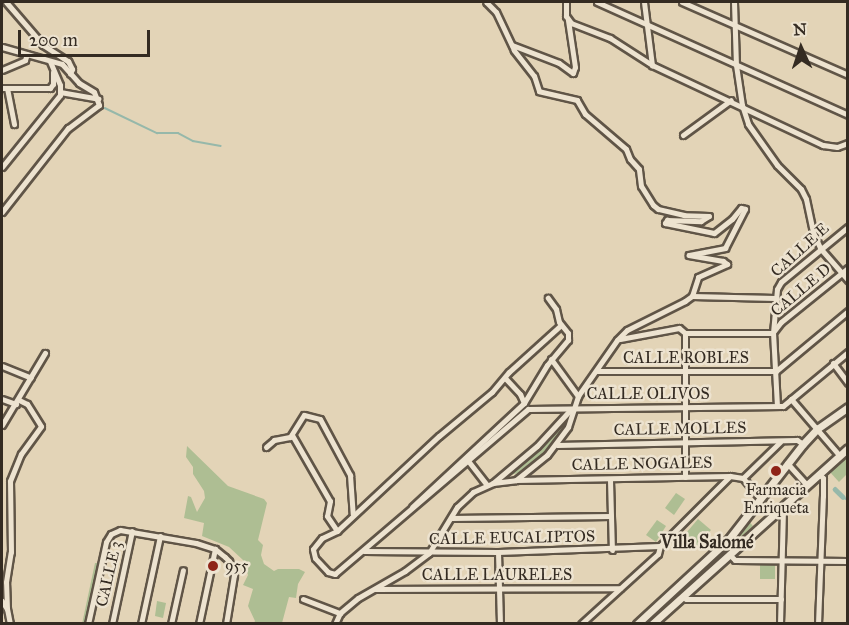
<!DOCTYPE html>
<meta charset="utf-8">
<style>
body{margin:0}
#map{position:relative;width:849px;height:625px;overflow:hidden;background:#e3d4b7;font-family:"IM FELL Great Primer",serif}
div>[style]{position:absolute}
.green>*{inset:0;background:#aebe93}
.stream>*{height:1.5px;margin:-0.75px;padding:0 0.75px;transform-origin:0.75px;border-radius:0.75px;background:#96b8aa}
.canal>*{height:4.5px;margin:-2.25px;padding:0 2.25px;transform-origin:2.25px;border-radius:2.25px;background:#96b8aa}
.roads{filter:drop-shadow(2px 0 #605547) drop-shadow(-2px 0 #605547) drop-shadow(0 2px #605547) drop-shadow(0 -2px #605547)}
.minor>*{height:5px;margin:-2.5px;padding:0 2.5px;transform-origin:2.5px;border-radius:2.5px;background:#ede3d0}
.secondary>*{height:7px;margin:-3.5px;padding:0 3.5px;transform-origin:3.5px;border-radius:3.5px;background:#ede3d0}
.dots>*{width:16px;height:16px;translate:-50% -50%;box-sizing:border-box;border:3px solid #ede3d0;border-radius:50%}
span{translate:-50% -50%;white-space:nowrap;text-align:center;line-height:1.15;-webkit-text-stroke:5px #ede3d0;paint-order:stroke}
.street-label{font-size:16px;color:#342b22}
.poi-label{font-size:16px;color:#342b22}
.left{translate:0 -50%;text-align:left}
.neighbourhood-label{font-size:18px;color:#342b22;font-weight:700}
.frame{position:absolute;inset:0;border:3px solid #342b22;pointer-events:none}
.north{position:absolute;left:771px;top:18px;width:60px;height:60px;-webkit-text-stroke:4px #ede3d0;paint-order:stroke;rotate:357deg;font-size:16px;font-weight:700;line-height:24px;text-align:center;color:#342b22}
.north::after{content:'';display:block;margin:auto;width:21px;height:27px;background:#342b22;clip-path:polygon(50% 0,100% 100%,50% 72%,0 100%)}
.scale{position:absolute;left:18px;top:30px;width:132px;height:27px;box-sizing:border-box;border:3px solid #342b22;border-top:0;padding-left:8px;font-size:18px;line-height:21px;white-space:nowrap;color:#342b22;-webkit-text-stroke:4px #ede3d0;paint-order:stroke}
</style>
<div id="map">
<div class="green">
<i style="clip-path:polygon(569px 415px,568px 421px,557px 440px,537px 461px,521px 472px,507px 476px,540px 446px)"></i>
<i style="clip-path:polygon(187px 446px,228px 486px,264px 499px,267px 503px,258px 540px,263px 545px,261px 555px,264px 564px,274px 571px,278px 569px,299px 569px,305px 572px,298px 584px,296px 598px,289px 597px,282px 623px,254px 623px,255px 621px,248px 606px,253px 589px,243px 585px,248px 575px,243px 560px,229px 547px,202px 536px,204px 523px,184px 518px,188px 496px,191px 497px,197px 512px,205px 498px,204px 491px,193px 474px,193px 467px,186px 457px)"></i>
<i style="clip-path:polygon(844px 457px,847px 461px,847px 474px,839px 482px,829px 471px)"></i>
<i style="clip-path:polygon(676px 493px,685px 499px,674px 515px,665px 508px)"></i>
<i style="clip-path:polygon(698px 519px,711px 530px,694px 550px,681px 539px)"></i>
<i style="clip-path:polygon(657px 520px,666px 526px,656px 542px,646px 535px)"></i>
<i style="clip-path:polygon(748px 520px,753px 526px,646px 623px,643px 623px,724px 551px)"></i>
<i style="clip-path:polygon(95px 563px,100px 563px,87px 623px,82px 624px)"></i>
<i style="clip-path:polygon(775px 564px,775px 579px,760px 579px,760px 565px)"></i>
<i style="clip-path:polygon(157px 601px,166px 603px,163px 618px,155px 616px)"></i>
</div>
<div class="stream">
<i style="left:105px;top:108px;width:58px;rotate:25.7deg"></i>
<i style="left:157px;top:133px;width:21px"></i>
<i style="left:178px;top:133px;width:17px;rotate:28deg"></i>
<i style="left:193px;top:141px;width:28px;rotate:10deg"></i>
<i style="left:843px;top:497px;width:6px;rotate:31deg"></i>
</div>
<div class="canal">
<i style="left:835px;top:489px;width:11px;rotate:45deg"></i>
</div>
<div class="roads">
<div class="minor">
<i style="left:6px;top:2px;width:57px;rotate:49.3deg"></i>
<i style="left:43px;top:45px;width:30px;rotate:33deg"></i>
<i style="left:68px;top:61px;width:9px;rotate:63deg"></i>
<i style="left:72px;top:69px;width:5px;rotate:112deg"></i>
<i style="left:566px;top:2px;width:14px;rotate:90deg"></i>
<i style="left:566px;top:16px;width:9px;rotate:54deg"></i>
<i style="left:571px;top:23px;width:42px;rotate:21deg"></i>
<i style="left:610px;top:38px;width:50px;rotate:32.7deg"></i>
<i style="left:652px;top:65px;width:189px;rotate:25.1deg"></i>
<i style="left:823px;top:145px;width:14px;rotate:8deg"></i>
<i style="left:837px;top:147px;width:12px;rotate:-20deg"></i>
<i style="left:597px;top:2px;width:275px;rotate:24.2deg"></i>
<i style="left:644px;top:2px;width:64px;rotate:82.8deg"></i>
<i style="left:682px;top:2px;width:181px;rotate:23.7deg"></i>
<i style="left:734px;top:2px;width:63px;rotate:88.2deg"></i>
<i style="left:736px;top:65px;width:40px;rotate:81.5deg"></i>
<i style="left:742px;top:105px;width:20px;rotate:72deg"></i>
<i style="left:748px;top:124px;width:50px;rotate:54.7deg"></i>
<i style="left:777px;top:165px;width:34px;rotate:45deg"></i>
<i style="left:801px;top:189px;width:11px;rotate:63deg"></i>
<i style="left:806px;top:199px;width:34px;rotate:78deg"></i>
<i style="left:813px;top:232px;width:17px;rotate:66deg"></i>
<i style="left:820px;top:248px;width:43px;rotate:48.8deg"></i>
<i style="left:512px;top:45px;width:50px;rotate:21deg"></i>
<i style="left:559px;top:63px;width:17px;rotate:36deg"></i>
<i style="left:573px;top:73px;width:6px;rotate:-72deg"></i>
<i style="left:575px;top:67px;width:48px;rotate:-98.5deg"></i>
<i style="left:2px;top:47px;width:62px;rotate:15.8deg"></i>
<i style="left:62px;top:64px;width:25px;rotate:48deg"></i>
<i style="left:79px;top:83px;width:17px;rotate:31deg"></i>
<i style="left:94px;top:92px;width:14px;rotate:69deg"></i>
<i style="left:99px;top:105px;width:39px;rotate:143deg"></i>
<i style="left:68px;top:128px;width:107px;rotate:128.2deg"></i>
<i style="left:2px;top:70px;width:25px;rotate:-23deg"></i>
<i style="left:25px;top:60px;width:6px;rotate:-72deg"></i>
<i style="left:2px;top:88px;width:48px"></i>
<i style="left:50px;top:88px;width:5px;rotate:-53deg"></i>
<i style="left:53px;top:84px;width:12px;rotate:-90deg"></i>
<i style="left:7px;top:88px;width:37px;rotate:79deg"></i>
<i style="left:60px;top:92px;width:39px;rotate:10deg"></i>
<i style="left:683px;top:135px;width:59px;rotate:-36.1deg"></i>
<i style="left:2px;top:167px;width:92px;rotate:-51.1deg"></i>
<i style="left:60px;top:95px;width:10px;rotate:-90deg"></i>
<i style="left:60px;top:85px;width:26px;rotate:-113deg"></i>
<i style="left:692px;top:296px;width:83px;rotate:1.4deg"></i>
<i style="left:774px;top:331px;width:11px;rotate:-52deg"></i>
<i style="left:781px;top:322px;width:86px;rotate:-38.9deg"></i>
<i style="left:620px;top:339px;width:60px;rotate:-10.6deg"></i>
<i style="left:679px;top:328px;width:8px;rotate:40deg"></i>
<i style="left:685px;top:333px;width:88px"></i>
<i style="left:551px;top:359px;width:46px;rotate:53.9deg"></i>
<i style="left:833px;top:363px;width:25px;rotate:53deg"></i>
<i style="left:2px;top:366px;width:31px;rotate:22deg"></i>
<i style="left:597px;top:371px;width:179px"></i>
<i style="left:776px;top:371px;width:94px;rotate:-39.8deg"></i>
<i style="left:506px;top:379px;width:21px;rotate:47deg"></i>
<i style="left:520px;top:394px;width:10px;rotate:66deg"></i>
<i style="left:2px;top:399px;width:15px;rotate:20deg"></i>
<i style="left:791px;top:399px;width:74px;rotate:49.4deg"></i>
<i style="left:777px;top:406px;width:73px;rotate:-93.1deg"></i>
<i style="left:773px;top:333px;width:44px;rotate:-84.8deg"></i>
<i style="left:777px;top:289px;width:8px;rotate:-60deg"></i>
<i style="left:781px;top:282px;width:87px;rotate:-39.4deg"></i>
<i style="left:528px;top:409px;width:254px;rotate:139.5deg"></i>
<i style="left:335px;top:574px;width:7px;rotate:-164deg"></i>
<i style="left:328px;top:572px;width:19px;rotate:-133deg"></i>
<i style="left:315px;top:558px;width:9px;rotate:-103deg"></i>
<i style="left:313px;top:549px;width:14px;rotate:-51deg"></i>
<i style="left:322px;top:538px;width:17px;rotate:-25deg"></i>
<i style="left:337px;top:531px;width:139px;rotate:-43deg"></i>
<i style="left:439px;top:436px;width:69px;rotate:-39.7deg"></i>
<i style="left:492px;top:392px;width:26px;rotate:-50deg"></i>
<i style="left:509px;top:372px;width:70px;rotate:-42.1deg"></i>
<i style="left:528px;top:409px;width:255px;rotate:-0.7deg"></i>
<i style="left:783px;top:406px;width:85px;rotate:-39.7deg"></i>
<i style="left:2px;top:425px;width:84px;rotate:-59.2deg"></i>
<i style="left:292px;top:435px;width:76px;rotate:60.1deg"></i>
<i style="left:330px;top:501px;width:15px;rotate:101deg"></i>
<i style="left:327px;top:516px;width:18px;rotate:56deg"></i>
<i style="left:557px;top:445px;width:240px;rotate:-1.2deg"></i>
<i style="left:797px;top:440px;width:7px;rotate:34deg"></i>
<i style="left:266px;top:447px;width:11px;rotate:-41deg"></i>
<i style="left:274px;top:440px;width:16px;rotate:-11deg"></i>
<i style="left:290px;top:437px;width:26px;rotate:-58deg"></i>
<i style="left:304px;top:415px;width:16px;rotate:14deg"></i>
<i style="left:320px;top:419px;width:64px;rotate:61.8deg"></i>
<i style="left:350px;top:475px;width:39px;rotate:86deg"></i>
<i style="left:469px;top:462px;width:29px;rotate:52deg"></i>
<i style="left:787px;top:463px;width:30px;rotate:48deg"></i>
<i style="left:685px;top:477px;width:144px;rotate:-90deg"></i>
<i style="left:743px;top:478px;width:52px;rotate:-44.2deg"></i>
<i style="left:516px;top:480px;width:214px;rotate:-1.1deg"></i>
<i style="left:730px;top:476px;width:13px;rotate:9deg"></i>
<i style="left:743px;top:478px;width:26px;rotate:50deg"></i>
<i style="left:610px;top:480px;width:70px;rotate:88.4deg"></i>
<i style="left:493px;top:483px;width:57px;rotate:-40.1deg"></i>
<i style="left:537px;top:446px;width:50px;rotate:-47.4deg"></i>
<i style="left:412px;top:507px;width:153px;rotate:-42.9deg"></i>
<i style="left:524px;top:403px;width:44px;rotate:-58.8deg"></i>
<i style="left:547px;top:365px;width:33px;rotate:-50deg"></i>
<i style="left:568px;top:340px;width:7px;rotate:-90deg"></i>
<i style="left:568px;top:333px;width:14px;rotate:-129deg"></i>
<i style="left:559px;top:322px;width:13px;rotate:-103deg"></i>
<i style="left:556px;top:309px;width:14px;rotate:-126deg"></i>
<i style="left:451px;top:518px;width:160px;rotate:-0.7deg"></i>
<i style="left:364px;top:551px;width:134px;rotate:0.4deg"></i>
<i style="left:498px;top:552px;width:162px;rotate:-2.1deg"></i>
<i style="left:498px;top:552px;width:72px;rotate:88.4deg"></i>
<i style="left:729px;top:554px;width:8px;rotate:45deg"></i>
<i style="left:735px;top:560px;width:113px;rotate:0.5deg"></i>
<i style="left:375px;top:589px;width:245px;rotate:-0.2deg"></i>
<i style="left:683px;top:596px;width:4px;rotate:45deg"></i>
<i style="left:686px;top:599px;width:95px"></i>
<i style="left:303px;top:599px;width:40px;rotate:21deg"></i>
<i style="left:2px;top:601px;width:9px;rotate:58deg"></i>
<i style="left:10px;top:624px;width:15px;rotate:-101deg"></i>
<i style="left:7px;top:609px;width:27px;rotate:-92deg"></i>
<i style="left:6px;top:582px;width:30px;rotate:-81deg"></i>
<i style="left:11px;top:552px;width:71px;rotate:-90.8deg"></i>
<i style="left:10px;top:481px;width:29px;rotate:-68deg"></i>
<i style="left:21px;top:454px;width:34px;rotate:-54deg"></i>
<i style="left:41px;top:426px;width:26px;rotate:-122deg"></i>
<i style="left:27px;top:404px;width:9px;rotate:-153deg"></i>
<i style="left:88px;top:624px;width:84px;rotate:-77.6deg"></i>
<i style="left:106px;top:542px;width:9px;rotate:-58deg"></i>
<i style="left:111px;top:534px;width:10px;rotate:-24deg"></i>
<i style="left:120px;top:530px;width:77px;rotate:9.7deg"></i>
<i style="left:196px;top:543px;width:20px;rotate:18deg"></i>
<i style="left:215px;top:549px;width:13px;rotate:39deg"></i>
<i style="left:225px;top:557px;width:6px;rotate:45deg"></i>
<i style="left:229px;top:561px;width:15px;rotate:70deg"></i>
<i style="left:234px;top:575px;width:50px;rotate:99.3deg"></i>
<i style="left:112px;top:624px;width:95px;rotate:-77.9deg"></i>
<i style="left:141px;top:624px;width:90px;rotate:-77.8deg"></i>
<i style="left:171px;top:624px;width:55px;rotate:-77.5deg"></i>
<i style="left:199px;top:624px;width:77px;rotate:-78deg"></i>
<i style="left:335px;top:624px;width:12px;rotate:-66deg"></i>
<i style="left:340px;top:613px;width:23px;rotate:-40deg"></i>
<i style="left:358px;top:598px;width:54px;rotate:-29.9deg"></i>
<i style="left:405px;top:571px;width:30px;rotate:-37deg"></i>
<i style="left:429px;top:553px;width:54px;rotate:-58.7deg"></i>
<i style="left:457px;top:507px;width:22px;rotate:-43deg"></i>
<i style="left:473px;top:492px;width:22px;rotate:-24deg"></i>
<i style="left:493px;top:483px;width:23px;rotate:-7deg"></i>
<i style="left:516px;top:480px;width:40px;rotate:-39deg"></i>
<i style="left:547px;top:455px;width:35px;rotate:-53deg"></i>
<i style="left:568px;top:427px;width:33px;rotate:-72deg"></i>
<i style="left:578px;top:396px;width:68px;rotate:-55.1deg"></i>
<i style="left:617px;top:340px;width:14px;rotate:-45deg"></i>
<i style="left:627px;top:330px;width:65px;rotate:-26.6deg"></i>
<i style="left:685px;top:301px;width:9px;rotate:-36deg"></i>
<i style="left:692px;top:296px;width:20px;rotate:-72deg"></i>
<i style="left:698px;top:277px;width:32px;rotate:-24deg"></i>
<i style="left:727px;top:264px;width:5px;rotate:-143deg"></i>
<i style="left:723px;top:261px;width:35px;rotate:-170deg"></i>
<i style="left:689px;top:255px;width:37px;rotate:-11deg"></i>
<i style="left:725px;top:248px;width:44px;rotate:-62.9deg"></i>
<i style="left:745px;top:209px;width:4px;rotate:-166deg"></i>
<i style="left:741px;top:208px;width:14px;rotate:129deg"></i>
<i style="left:732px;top:219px;width:23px;rotate:142deg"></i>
<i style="left:714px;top:233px;width:50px;rotate:-168.5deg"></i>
<i style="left:665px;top:223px;width:4px;rotate:-56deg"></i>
<i style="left:667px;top:220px;width:34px;rotate:2deg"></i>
<i style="left:701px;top:221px;width:9px;rotate:-32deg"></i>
<i style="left:709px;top:216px;width:25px;rotate:-178deg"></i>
<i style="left:684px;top:215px;width:27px;rotate:-167deg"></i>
<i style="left:658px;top:209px;width:6px;rotate:-141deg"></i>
<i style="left:653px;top:205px;width:22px;rotate:-122deg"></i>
<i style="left:641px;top:186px;width:17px;rotate:-97deg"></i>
<i style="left:639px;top:169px;width:13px;rotate:-132deg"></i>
<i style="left:630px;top:159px;width:11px;rotate:-112deg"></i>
<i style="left:626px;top:149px;width:54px;rotate:-139.5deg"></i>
<i style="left:585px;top:114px;width:16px;rotate:-120deg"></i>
<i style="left:577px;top:100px;width:39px;rotate:-167deg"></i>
<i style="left:539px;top:91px;width:16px;rotate:-108deg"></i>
<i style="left:534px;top:76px;width:33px;rotate:-128deg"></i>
<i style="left:514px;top:50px;width:42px;rotate:-115.3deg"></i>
<i style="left:496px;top:12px;width:14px;rotate:-135deg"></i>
<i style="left:581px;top:624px;width:104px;rotate:-42.3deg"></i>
<i style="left:658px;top:554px;width:8px;rotate:-76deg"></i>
<i style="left:660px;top:546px;width:99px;rotate:-45deg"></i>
<i style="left:780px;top:624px;width:117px;rotate:-88.5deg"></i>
<i style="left:818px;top:624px;width:128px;rotate:-87.8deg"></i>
<i style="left:823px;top:496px;width:18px;rotate:-90deg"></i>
<i style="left:823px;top:478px;width:6px;rotate:-135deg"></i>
</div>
<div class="secondary">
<i style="left:637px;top:624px;width:125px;rotate:-42.7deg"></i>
<i style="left:729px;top:539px;width:120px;rotate:-52.1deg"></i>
<i style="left:803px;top:444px;width:21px;rotate:-47deg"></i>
<i style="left:817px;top:429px;width:38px;rotate:-35deg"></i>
<i style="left:652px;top:624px;width:263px;rotate:-41.9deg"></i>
</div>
</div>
<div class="dots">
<i style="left:776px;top:471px;background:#8f2418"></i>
<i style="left:213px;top:566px;background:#8f2418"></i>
</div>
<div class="street-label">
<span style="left:800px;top:250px;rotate:-42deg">CALLE E</span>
<span style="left:801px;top:290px;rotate:-40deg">CALLE D</span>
<span style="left:686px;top:358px">CALLE ROBLES</span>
<span style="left:648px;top:394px">CALLE OLIVOS</span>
<span style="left:680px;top:429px;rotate:-1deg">CALLE MOLLES</span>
<span style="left:642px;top:464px;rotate:-1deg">CALLE NOGALES</span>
<span style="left:512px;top:538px;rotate:-1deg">CALLE EUCALIPTOS</span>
<span style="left:109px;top:574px;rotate:-77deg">CALLE 3</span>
<span style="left:497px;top:575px">CALLE LAURELES</span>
</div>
<div class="poi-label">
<span style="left:776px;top:499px">Farmacia<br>Enriqueta</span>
<span class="left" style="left:225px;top:566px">955</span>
</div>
<div class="neighbourhood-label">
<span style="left:707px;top:542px">Villa Salomé</span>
</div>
<div class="frame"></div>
<div class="north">N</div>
<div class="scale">200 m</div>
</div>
